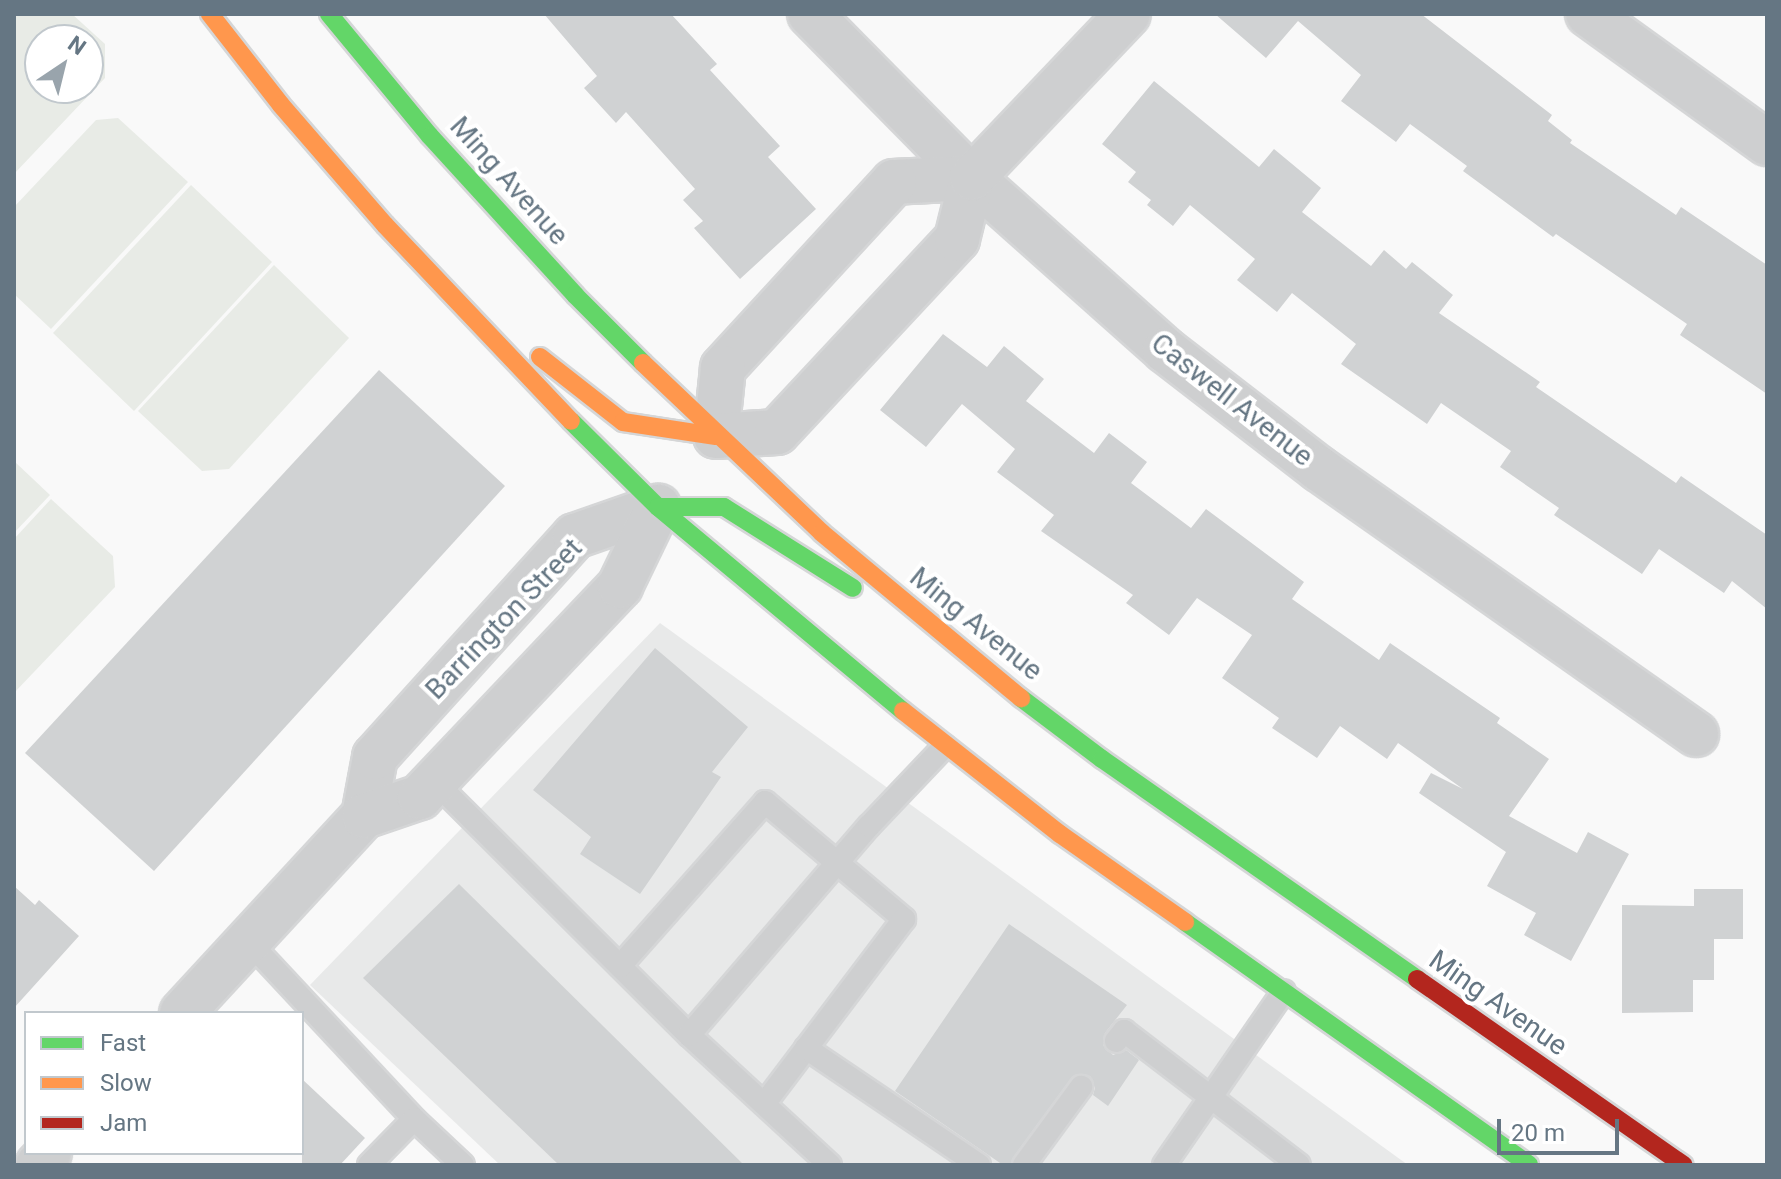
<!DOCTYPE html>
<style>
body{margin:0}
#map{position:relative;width:1781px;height:1179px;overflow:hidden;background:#f9f9f9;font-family:Roboto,sans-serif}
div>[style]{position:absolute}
.built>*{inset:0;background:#e8e9e9}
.green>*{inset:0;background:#e8ebe6}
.building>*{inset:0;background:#d0d2d3}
.roads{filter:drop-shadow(2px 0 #d5d6d7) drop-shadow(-2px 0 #d5d6d7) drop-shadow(0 2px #d5d6d7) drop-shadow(0 -2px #d5d6d7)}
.lane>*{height:22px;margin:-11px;padding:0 11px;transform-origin:11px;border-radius:11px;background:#cecfd0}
.street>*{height:44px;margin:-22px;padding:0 22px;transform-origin:22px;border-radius:22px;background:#cecfd0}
.fast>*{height:18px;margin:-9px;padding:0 9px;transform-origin:9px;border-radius:9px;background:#63d668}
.slow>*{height:18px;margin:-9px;padding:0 9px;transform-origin:9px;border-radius:9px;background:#ff974d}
.jam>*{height:18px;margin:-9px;padding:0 9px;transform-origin:9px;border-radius:9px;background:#b3261e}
span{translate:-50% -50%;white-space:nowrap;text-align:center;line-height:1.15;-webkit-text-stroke:8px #fff;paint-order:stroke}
.street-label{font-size:28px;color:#657683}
.frame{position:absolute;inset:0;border:16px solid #657683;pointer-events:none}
.legend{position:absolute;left:24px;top:1011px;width:280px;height:144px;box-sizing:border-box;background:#fff;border:2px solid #c1c8cd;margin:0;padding:10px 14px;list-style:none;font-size:24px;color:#657683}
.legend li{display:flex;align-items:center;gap:16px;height:40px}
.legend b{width:40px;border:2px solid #c1c8cd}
.north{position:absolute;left:24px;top:24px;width:80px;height:80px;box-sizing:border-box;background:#fff;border:2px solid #c1c8cd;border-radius:50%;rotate:35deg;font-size:22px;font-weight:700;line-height:32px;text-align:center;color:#657683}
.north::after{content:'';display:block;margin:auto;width:28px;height:36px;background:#99a4ac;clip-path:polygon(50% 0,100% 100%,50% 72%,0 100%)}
.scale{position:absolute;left:1497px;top:1119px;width:122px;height:36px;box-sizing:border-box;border:4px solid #657683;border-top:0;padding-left:10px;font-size:24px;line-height:28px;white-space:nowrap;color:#657683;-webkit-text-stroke:6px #fff;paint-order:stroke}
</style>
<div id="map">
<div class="built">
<i style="clip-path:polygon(660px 623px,1408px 1165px,500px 1165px,310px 985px)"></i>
</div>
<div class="green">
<i style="clip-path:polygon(evenodd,72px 14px,105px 44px,105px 78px,14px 174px,14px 15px,72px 14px,40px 40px,88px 40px,88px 88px,40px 88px,40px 40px)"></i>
<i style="clip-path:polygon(118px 118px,188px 182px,51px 329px,14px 294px,14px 207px,96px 120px)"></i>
<i style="clip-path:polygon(191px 185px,272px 262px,134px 411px,53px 333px)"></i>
<i style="clip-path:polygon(274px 265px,349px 338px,229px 469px,202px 471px,138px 411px)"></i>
<i style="clip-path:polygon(14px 461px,50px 495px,14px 533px)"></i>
<i style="clip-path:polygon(51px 499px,113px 556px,115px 587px,14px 693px,14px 539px)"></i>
</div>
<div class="building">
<i style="clip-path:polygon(544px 14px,671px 14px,717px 64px,710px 70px,780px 146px,768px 157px,816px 209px,740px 279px,694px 228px,703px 221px,683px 200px,695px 189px,626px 112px,616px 123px,584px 88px,597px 76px)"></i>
<i style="clip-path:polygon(1215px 14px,1421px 14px,1552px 115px,1548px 121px,1572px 140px,1570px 143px,1676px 215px,1681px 207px,1767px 265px,1767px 394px,1680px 335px,1687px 324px,1556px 234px,1553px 237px,1463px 171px,1467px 166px,1410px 124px,1396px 142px,1341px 101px,1361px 75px,1298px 21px,1266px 58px)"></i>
<i style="clip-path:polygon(1154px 81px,1259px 167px,1274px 149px,1321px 188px,1302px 212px,1371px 266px,1384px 250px,1406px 269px,1412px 262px,1453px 295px,1439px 313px,1540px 382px,1536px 387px,1676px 483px,1681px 476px,1767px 535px,1767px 609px,1732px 581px,1724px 593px,1659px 549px,1642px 574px,1554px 515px,1559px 508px,1500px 467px,1511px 451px,1441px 403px,1427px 424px,1341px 364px,1356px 344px,1292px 293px,1277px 312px,1237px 280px,1255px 259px,1190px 205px,1173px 226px,1147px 205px,1151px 200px,1128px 182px,1136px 172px,1102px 144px)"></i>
<i style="clip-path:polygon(943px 334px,987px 367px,1004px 346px,1044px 379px,1026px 401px,1094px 453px,1109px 433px,1147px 462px,1131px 483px,1191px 528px,1206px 509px,1304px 582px,1292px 599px,1379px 660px,1390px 643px,1500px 718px,1497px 723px,1549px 759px,1509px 816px,1577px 853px,1588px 832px,1629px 854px,1571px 961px,1524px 935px,1536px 913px,1487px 886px,1506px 852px,1419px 793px,1431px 773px,1463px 789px,1398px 743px,1387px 759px,1340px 726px,1317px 758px,1272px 728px,1279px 718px,1222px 678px,1252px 635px,1197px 598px,1169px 635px,1126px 603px,1133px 595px,1041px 531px,1054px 515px,997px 472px,1015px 449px,962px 404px,926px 447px,880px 410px)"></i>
<i style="clip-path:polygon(379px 370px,505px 486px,154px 871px,25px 753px)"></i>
<i style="clip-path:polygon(655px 648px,748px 727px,712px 772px,721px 777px,640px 894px,580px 854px,591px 837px,533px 790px)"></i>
<i style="clip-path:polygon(459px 884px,744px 1165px,559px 1165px,363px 978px)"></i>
<i style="clip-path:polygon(14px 886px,35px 905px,39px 900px,79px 936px,14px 1008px)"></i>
<i style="clip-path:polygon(1694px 889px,1743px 889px,1743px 939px,1714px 939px,1714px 980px,1693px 980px,1693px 1012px,1622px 1013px,1622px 905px,1694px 906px)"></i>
<i style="clip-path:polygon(1009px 924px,1127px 1005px,1105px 1033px,1103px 1045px,1113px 1055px,1126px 1050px,1139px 1060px,1108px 1106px,1093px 1095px,1095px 1088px,1090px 1076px,1075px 1075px,1010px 1165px,1003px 1165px,895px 1091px)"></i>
<i style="clip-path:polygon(302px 1079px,365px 1138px,340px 1165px,302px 1165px)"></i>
</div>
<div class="roads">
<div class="lane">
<i style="left:435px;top:782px;width:359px;rotate:44.9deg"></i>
<i style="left:249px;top:942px;width:242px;rotate:47deg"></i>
<i style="left:414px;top:1119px;width:67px;rotate:43.2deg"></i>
<i style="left:620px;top:966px;width:219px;rotate:-48.5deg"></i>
<i style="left:765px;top:802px;width:182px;rotate:40.1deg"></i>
<i style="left:904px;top:919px;width:232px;rotate:127.1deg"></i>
<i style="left:1116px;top:1041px;width:13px;rotate:-51deg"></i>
<i style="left:1124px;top:1031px;width:220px;rotate:37.4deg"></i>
<i style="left:806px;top:1048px;width:209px;rotate:34.1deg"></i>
<i style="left:369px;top:1165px;width:64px;rotate:-45.6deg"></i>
<i style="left:830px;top:1165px;width:192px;rotate:-137.3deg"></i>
<i style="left:689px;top:1035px;width:276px;rotate:-49.3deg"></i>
<i style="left:869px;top:826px;width:110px;rotate:-46.5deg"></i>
<i style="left:1024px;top:1165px;width:97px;rotate:-53.8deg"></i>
<i style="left:1164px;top:1165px;width:211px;rotate:-55.4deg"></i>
</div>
<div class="street">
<i style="left:810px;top:14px;width:231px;rotate:45.4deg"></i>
<i style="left:972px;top:178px;width:259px;rotate:41.7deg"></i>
<i style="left:1165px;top:350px;width:195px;rotate:37.7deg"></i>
<i style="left:1319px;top:469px;width:461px;rotate:35.1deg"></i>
<i style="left:1588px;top:14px;width:221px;rotate:35.8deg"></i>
<i style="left:972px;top:178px;width:78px;rotate:177.1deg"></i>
<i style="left:894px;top:182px;width:253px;rotate:132.6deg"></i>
<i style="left:723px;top:368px;width:68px;rotate:95.9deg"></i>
<i style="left:716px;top:436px;width:61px;rotate:-3.8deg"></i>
<i style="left:777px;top:432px;width:264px;rotate:-47deg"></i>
<i style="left:957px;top:239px;width:63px;rotate:-76.2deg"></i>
<i style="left:972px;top:178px;width:226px;rotate:-46.4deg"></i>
<i style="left:364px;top:816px;width:60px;rotate:-79.4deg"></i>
<i style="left:375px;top:757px;width:298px;rotate:-47.9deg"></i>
<i style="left:575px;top:536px;width:88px;rotate:-19.3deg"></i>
<i style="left:182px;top:1013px;width:268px;rotate:-47.3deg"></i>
<i style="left:364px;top:816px;width:59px;rotate:-18.7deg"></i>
<i style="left:420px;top:797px;width:291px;rotate:-46.5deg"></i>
<i style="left:620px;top:586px;width:88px;rotate:-64.3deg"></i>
<i style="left:38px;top:1165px;width:16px;rotate:-47deg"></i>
</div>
<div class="fast">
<i style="left:329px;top:14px;width:158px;rotate:50.4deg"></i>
<i style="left:430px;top:136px;width:215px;rotate:47.6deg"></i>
<i style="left:575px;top:295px;width:96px;rotate:45deg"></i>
<i style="left:571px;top:421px;width:122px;rotate:44.7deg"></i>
<i style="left:658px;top:507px;width:319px;rotate:39.8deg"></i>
<i style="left:658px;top:507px;width:66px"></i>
<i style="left:724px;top:507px;width:152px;rotate:32.1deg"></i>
<i style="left:1021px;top:698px;width:101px;rotate:37deg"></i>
<i style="left:1102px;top:759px;width:384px;rotate:34.9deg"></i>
<i style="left:1185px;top:922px;width:421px;rotate:35.2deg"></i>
</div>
<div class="slow">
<i style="left:210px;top:14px;width:115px;rotate:52deg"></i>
<i style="left:281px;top:105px;width:159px;rotate:49.1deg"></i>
<i style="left:385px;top:225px;width:270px;rotate:46.5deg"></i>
<i style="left:540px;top:357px;width:105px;rotate:38.1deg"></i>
<i style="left:623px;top:422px;width:94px;rotate:8.6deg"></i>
<i style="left:643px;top:363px;width:247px;rotate:43.5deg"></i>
<i style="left:822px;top:533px;width:259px;rotate:39.7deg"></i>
<i style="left:903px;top:711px;width:199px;rotate:38.1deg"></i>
<i style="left:1060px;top:834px;width:153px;rotate:35.1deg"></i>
</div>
<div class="jam">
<i style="left:1417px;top:979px;width:325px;rotate:34.9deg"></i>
</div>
</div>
<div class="street-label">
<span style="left:509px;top:181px;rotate:48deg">Ming Avenue</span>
<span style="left:1232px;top:400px;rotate:38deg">Caswell Avenue</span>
<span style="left:504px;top:619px;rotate:-46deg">Barrington Street</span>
<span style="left:976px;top:624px;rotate:39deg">Ming Avenue</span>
<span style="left:1498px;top:1003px;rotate:35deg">Ming Avenue</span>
</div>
<div class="frame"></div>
<ul class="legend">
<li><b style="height:10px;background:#63d668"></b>Fast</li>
<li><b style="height:10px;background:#ff974d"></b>Slow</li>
<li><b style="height:10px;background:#b3261e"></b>Jam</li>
</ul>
<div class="north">N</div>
<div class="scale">20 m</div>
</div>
